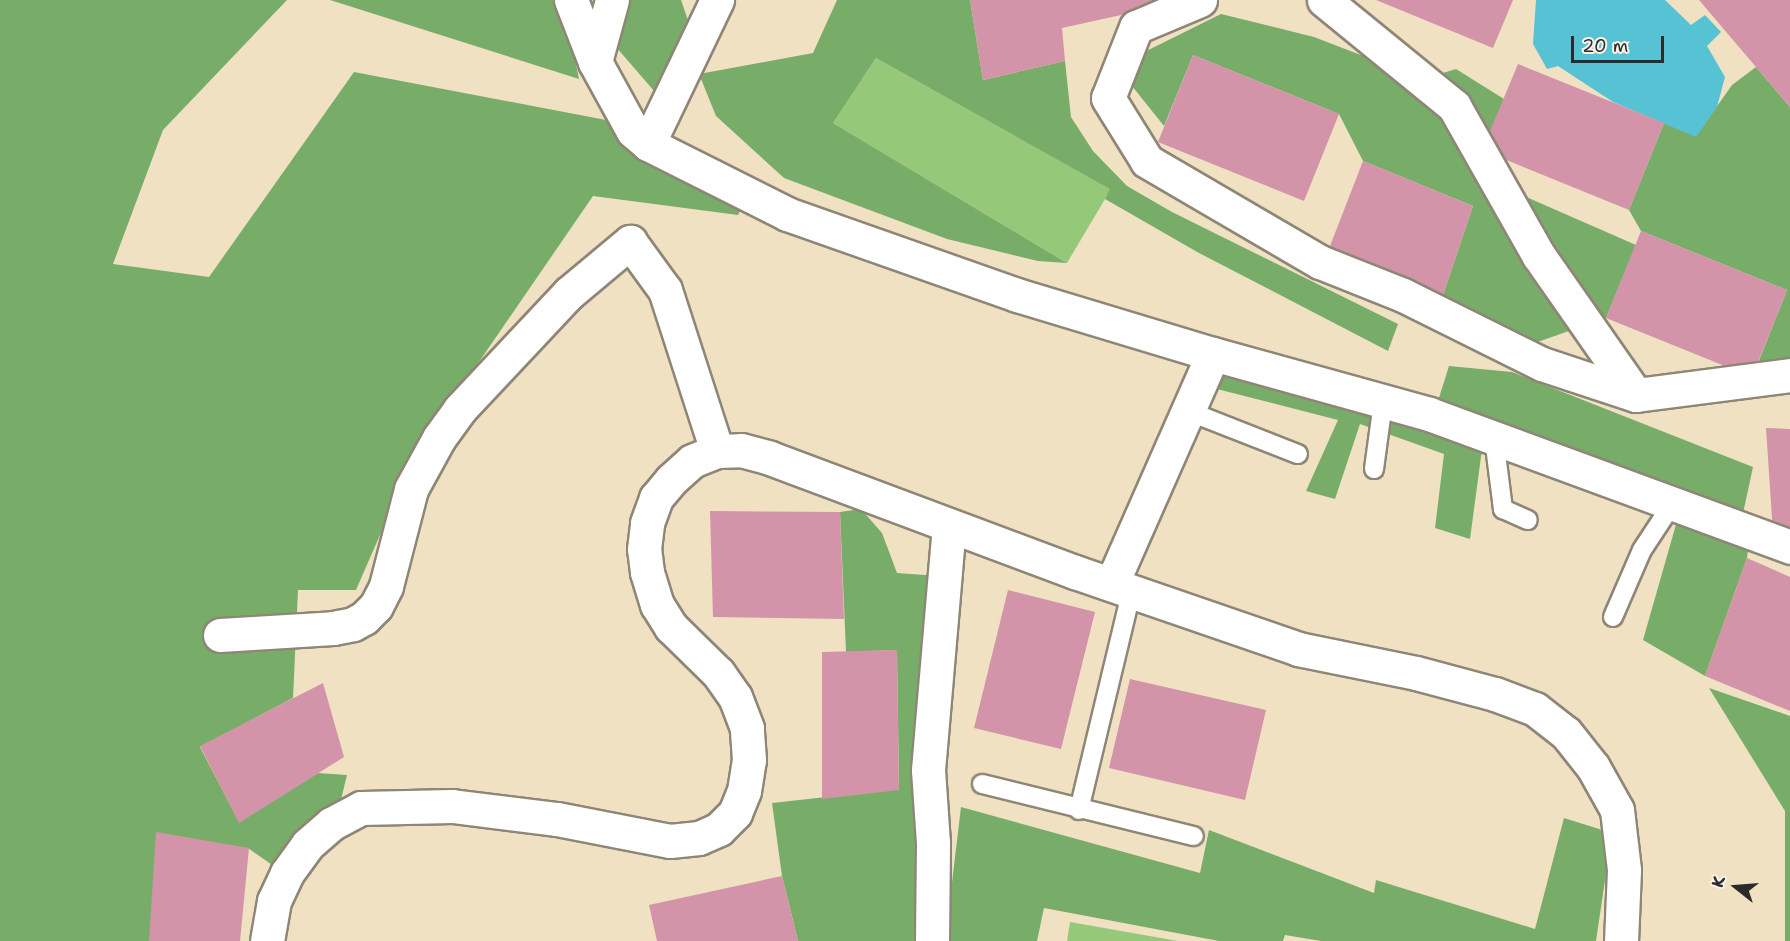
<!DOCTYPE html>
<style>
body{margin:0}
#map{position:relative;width:1790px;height:941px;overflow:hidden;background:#f0e1c2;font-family:"Shantell Sans",sans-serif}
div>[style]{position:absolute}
.green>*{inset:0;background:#95c979}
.forest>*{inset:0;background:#78ad69}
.water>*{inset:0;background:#57c2d3}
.building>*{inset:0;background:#d393a9}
.roads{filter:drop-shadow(2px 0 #8e8676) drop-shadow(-2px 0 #8e8676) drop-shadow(0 2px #8e8676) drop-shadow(0 -2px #8e8676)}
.service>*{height:18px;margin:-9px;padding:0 9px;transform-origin:9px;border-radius:9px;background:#fff}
.minor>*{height:33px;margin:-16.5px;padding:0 16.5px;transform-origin:16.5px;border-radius:16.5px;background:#fff}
span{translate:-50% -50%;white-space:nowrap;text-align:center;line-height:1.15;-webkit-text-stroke:4.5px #f7f3e8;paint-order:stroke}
.north{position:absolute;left:1706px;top:857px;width:60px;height:60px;-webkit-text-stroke:4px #f7f3e8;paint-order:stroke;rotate:287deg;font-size:16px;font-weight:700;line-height:24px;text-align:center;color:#2b2b2b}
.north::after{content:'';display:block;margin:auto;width:21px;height:27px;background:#2b2b2b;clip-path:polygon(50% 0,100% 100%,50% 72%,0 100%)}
.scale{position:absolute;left:1571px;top:36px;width:93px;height:27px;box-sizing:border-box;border:3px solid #2b2b2b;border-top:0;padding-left:8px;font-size:18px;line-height:21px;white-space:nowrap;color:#2b2b2b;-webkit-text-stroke:4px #f7f3e8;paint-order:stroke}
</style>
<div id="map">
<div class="green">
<i style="clip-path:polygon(876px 58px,1111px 189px,1067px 263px,833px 123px)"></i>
<i style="clip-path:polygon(1070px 922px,1178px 941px,1067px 941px)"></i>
</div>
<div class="forest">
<i style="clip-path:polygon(0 0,287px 0,163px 130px,113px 264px,209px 277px,354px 72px,606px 120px,752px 186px,738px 215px,593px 196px,459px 391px,390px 512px,356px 590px,298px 590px,293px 698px,200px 747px,239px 822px,318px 773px,347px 775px,336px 820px,275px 867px,248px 848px,149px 941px,0 941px)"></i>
<i style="clip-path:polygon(330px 0,563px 0,579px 79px,469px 44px)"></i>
<i style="clip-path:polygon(626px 0,681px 0,690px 26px,655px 92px,616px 47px)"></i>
<i style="clip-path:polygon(837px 0,970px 0,983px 80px,1065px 61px,1071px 117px,1093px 151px,1127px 186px,1172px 212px,1398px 324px,1388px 351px,1199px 253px,1105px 199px,1110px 189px,876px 58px,833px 123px,1067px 263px,1038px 261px,947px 239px,784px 178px,716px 116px,699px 74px,813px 53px)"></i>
<i style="clip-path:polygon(1221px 14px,1314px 37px,1423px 79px,1456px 69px,1504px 99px,1492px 182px,1636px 245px,1606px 318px,1529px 345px,1442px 298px,1473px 206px,1363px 161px,1339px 114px,1193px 55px,1164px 126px,1116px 66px)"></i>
<i style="clip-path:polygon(1756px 67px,1790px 107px,1790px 363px,1756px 368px,1787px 290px,1641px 231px,1629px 210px,1664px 123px,1696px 136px,1732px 85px)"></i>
<i style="clip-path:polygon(1220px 361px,1483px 442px,1470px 539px,1435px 528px,1444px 454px,1360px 424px,1335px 499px,1306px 491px,1338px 420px,1213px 388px)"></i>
<i style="clip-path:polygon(1449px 366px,1512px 372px,1753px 467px,1742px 518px,1438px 401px)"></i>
<i style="clip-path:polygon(861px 509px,882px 533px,897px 573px,939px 576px,915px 941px,798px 941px,782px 876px,772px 803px,899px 789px,897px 650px,846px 652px,840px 512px)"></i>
<i style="clip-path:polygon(1679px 514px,1749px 542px,1747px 558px,1705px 676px,1643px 640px)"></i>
<i style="clip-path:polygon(1709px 688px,1790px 716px,1790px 941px,1785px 941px,1785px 811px)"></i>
<i style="clip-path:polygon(961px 807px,1200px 873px,1209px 830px,1374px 893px,1376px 880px,1535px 929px,1564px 818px,1612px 833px,1596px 941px,1321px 941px,1285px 935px,1283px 941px,1219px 941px,1044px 908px,1037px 941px,945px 941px)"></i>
</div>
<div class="water">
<i style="clip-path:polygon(1536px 0,1665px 0,1691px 25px,1705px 15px,1721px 32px,1707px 46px,1725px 77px,1717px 107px,1696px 137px,1613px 102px,1558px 66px,1547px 69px,1533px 44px)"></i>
</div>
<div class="building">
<i style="clip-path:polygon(970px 0,1170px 0,1171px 4px,1062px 28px,1065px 61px,983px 80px)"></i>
<i style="clip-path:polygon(1376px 0,1513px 0,1493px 48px)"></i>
<i style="clip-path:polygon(1699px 0,1790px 0,1790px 107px,1756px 67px)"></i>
<i style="clip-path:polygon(1193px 55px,1339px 114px,1304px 201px,1158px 142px)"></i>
<i style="clip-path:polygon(1518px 64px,1664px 123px,1629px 210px,1482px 150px)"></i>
<i style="clip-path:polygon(1363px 161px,1473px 206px,1442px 298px,1325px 259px)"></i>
<i style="clip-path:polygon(1641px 231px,1787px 290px,1752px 377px,1606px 318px)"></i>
<i style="clip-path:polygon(1766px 428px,1790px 429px,1790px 533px,1773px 533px)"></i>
<i style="clip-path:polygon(710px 511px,840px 512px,844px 619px,713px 617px)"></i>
<i style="clip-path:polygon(1747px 558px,1790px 577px,1790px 711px,1705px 676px)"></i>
<i style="clip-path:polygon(1008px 590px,1095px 612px,1061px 749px,974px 728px)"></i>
<i style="clip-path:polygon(897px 650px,899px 790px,822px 799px,822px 652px)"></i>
<i style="clip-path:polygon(1130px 679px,1266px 710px,1245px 800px,1109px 768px)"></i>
<i style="clip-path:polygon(323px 683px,344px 757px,239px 823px,200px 746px)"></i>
<i style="clip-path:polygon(156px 832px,249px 848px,240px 941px,149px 941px)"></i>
<i style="clip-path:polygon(782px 876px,798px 941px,657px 941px,649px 905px)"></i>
</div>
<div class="roads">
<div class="service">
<i style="left:1188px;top:411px;width:118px;rotate:21.4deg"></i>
<i style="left:1494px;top:438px;width:72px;rotate:82.8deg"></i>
<i style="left:1503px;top:509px;width:27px;rotate:24deg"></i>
<i style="left:1374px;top:469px;width:68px;rotate:-82.3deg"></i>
<i style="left:1613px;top:617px;width:73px;rotate:-66.6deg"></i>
<i style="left:1642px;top:550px;width:56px;rotate:-56.6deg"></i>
<i style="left:982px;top:784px;width:218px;rotate:13.8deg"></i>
<i style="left:1079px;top:810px;width:227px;rotate:-76.5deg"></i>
</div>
<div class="minor">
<i style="left:571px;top:0;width:66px;rotate:68.8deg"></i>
<i style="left:595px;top:62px;width:79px;rotate:61.2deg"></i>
<i style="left:633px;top:131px;width:20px;rotate:41deg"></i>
<i style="left:648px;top:144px;width:156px;rotate:26.7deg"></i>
<i style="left:787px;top:214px;width:244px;rotate:19.4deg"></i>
<i style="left:1017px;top:295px;width:205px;rotate:16.8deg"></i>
<i style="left:1213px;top:354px;width:224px;rotate:15.5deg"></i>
<i style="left:1429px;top:414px;width:385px;rotate:20.2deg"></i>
<i style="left:1200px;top:0;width:69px;rotate:157.1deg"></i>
<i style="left:1136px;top:27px;width:76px;rotate:111.5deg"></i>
<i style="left:1108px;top:98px;width:74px;rotate:58.2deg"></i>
<i style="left:1147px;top:161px;width:200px;rotate:30.3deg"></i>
<i style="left:1320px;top:262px;width:89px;rotate:21.7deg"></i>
<i style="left:1403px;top:295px;width:155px;rotate:26.4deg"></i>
<i style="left:1542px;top:364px;width:99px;rotate:18.3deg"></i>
<i style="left:1636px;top:395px;width:155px;rotate:-7.4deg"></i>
<i style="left:1324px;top:0;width:168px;rotate:39.2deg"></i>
<i style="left:1454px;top:106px;width:172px;rotate:60.5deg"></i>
<i style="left:1539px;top:256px;width:169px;rotate:55.1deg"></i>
<i style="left:595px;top:62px;width:64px;rotate:-74.7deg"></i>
<i style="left:648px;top:144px;width:160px;rotate:-64.4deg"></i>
<i style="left:1112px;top:583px;width:250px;rotate:-66.2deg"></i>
<i style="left:220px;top:635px;width:113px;rotate:-3.5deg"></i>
<i style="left:333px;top:628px;width:20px;rotate:-11deg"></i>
<i style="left:353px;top:624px;width:13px;rotate:-29deg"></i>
<i style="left:364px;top:618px;width:17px;rotate:-45deg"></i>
<i style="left:376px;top:606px;width:22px;rotate:-63deg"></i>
<i style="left:386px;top:586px;width:100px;rotate:-75.5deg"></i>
<i style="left:411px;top:489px;width:58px;rotate:-61.2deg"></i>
<i style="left:439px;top:438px;width:36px;rotate:-54deg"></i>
<i style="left:460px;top:409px;width:159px;rotate:-46.8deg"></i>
<i style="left:569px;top:293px;width:80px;rotate:-39.9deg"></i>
<i style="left:630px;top:242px;width:59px;rotate:53.9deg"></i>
<i style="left:665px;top:290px;width:169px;rotate:72.1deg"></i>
<i style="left:267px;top:941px;width:41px;rotate:-80.1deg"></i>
<i style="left:274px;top:901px;width:31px;rotate:-65deg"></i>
<i style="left:287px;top:873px;width:34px;rotate:-54deg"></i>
<i style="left:307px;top:845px;width:32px;rotate:-41deg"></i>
<i style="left:331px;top:824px;width:34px;rotate:-28deg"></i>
<i style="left:361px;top:808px;width:91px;rotate:-1.3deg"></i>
<i style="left:452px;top:806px;width:106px;rotate:7.1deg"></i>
<i style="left:557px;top:819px;width:115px;rotate:11deg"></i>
<i style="left:670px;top:841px;width:29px;rotate:-6deg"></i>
<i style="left:699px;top:838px;width:22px;rotate:-24deg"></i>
<i style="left:719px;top:829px;width:23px;rotate:-45deg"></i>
<i style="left:735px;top:813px;width:24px;rotate:-68deg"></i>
<i style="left:744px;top:791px;width:31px;rotate:-81deg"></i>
<i style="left:749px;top:760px;width:32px;rotate:-94deg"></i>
<i style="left:747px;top:728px;width:33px;rotate:-111deg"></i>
<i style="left:735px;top:697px;width:29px;rotate:-125deg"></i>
<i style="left:718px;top:673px;width:66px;rotate:-135.6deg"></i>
<i style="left:671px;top:627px;width:26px;rotate:-122deg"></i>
<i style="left:657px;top:605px;width:34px;rotate:-107deg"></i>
<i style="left:647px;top:572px;width:23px;rotate:-97deg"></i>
<i style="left:644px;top:549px;width:26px;rotate:-83deg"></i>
<i style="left:647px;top:523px;width:27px;rotate:-70deg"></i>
<i style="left:656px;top:498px;width:23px;rotate:-50deg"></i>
<i style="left:671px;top:480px;width:28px;rotate:-42deg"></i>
<i style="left:692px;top:461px;width:27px;rotate:-22deg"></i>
<i style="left:717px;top:451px;width:24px;rotate:-2deg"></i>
<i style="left:741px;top:450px;width:30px;rotate:15deg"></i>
<i style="left:770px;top:458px;width:326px;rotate:20.5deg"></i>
<i style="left:1075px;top:572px;width:236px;rotate:19deg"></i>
<i style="left:1298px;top:649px;width:120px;rotate:11.5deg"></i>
<i style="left:1416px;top:673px;width:82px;rotate:14.9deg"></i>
<i style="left:1495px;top:694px;width:43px;rotate:20.6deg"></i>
<i style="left:1535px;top:709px;width:39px;rotate:38deg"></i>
<i style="left:1566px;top:733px;width:43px;rotate:51.5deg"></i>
<i style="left:1593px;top:767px;width:49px;rotate:60.8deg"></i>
<i style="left:1617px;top:810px;width:60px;rotate:83.3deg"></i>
<i style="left:1624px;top:870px;width:71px;rotate:92.4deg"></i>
<i style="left:932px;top:941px;width:98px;rotate:-89.4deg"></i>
<i style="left:933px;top:843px;width:73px;rotate:-93.9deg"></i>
<i style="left:928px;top:770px;width:245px;rotate:-85.1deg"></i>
</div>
</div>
<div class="north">K</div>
<div class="scale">20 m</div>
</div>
